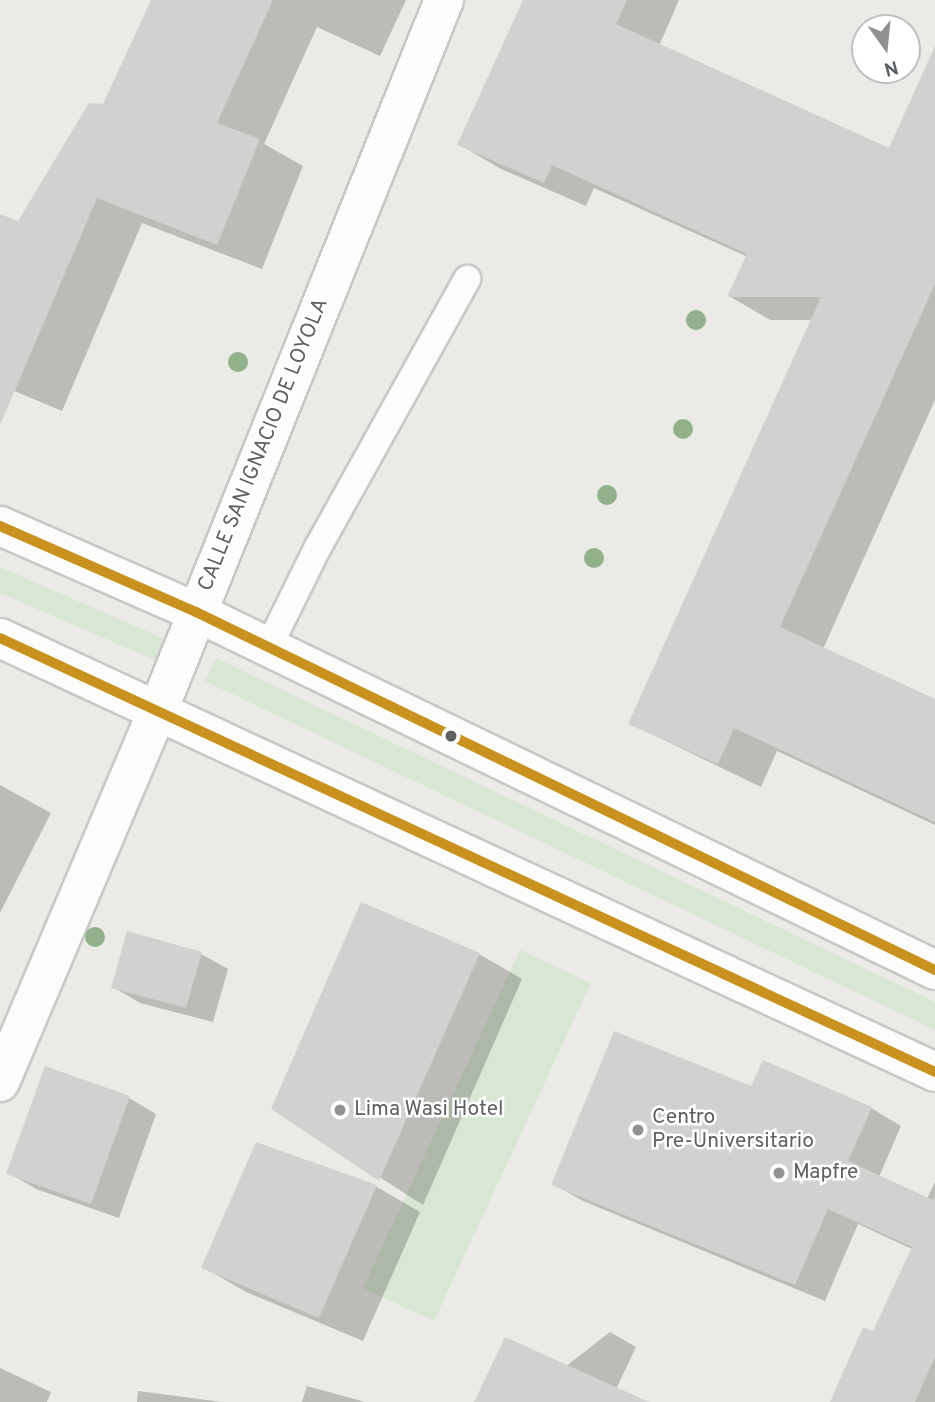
<!DOCTYPE html>
<style>
body{margin:0}
#map{position:relative;width:935px;height:1402px;overflow:hidden;background:#eceae7;font-family:Overpass,sans-serif}
div>[style]{position:absolute}
.green>*{inset:0;background:#d9e6d4}
.shadow>*{inset:0;background:#0003}
.building>*{inset:0;background:#d3d1d0}
.roads{filter:drop-shadow(2px 0 #c8c8c7) drop-shadow(-2px 0 #c8c8c7) drop-shadow(0 2px #c8c8c7) drop-shadow(0 -2px #c8c8c7)}
.service>*{height:26px;margin:-13px;padding:0 13px;transform-origin:13px;border-radius:13px;background:#fcfcfb}
.minor>*{height:38px;margin:-19px;padding:0 19px;transform-origin:19px;border-radius:19px;background:#fcfcfb}
.secondary>*{height:38px;margin:-19px;padding:0 19px;transform-origin:19px;border-radius:19px;background:#fcfcfb}
.bus-1>*{height:10px;margin:-5px;padding:0 5px;transform-origin:5px;border-radius:5px;background:#c9911e}
.trees>*{width:20px;height:20px;margin:-10px;border-radius:50%;background:#90b18a}
.dots>*{width:19px;height:19px;translate:-50% -50%;box-sizing:border-box;border:4px solid #fff;border-radius:50%}
span{translate:-50% -50%;white-space:nowrap;text-align:center;line-height:1.15;-webkit-text-stroke:5px #fff;paint-order:stroke}
.street-label{font-size:21px;color:#5d6164}
.poi-label{font-size:21px;color:#5d6164}
.left{translate:0 -50%;text-align:left}
.north{position:absolute;left:851px;top:14px;width:70px;height:70px;box-sizing:border-box;background:#fff;border:2px solid #bec0c1;border-radius:50%;rotate:165deg;font-size:19px;font-weight:700;line-height:28px;text-align:center;color:#5d6164}
.north::after{content:'';display:block;margin:auto;width:24px;height:32px;background:#8f9192;clip-path:polygon(50% 0,100% 100%,50% 72%,0 100%)}
</style>
<div id="map">
<div class="green">
<i style="clip-path:polygon(0 567px,167px 640px,157px 661px,0 593px)"></i>
<i style="clip-path:polygon(216px 658px,935px 1002px,935px 1030px,205px 681px)"></i>
<i style="clip-path:polygon(520px 950px,591px 983px,434px 1321px,363px 1288px)"></i>
</div>
<div class="shadow">
<i style="clip-path:polygon(153px 0,406px 0,380px 56px,317px 27px,264px 144px,303px 166px,262px 269px,142px 223px,62px 411px,0 385px,0 253px,104px 106px)"></i>
<i style="clip-path:polygon(525px 0,679px 0,659px 46px,890px 150px,935px 50px,935px 400px,823px 649px,935px 701px,935px 825px,777px 751px,761px 787px,631px 724px,813px 320px,770px 320px,729px 296px,748px 257px,594px 188px,586px 206px,501px 169px,460px 145px)"></i>
<i style="clip-path:polygon(0 785px,51px 813px,0 913px)"></i>
<i style="clip-path:polygon(201px 954px,228px 969px,213px 1022px,140px 1003px,113px 987px)"></i>
<i style="clip-path:polygon(479px 954px,522px 979px,423px 1205px,273px 1109px)"></i>
<i style="clip-path:polygon(46px 1068px,129px 1098px,156px 1114px,119px 1218px,36px 1189px,9px 1173px)"></i>
<i style="clip-path:polygon(752px 1088px,871px 1108px,901px 1126px,879px 1177px,927px 1199px,935px 1182px,935px 1402px,848px 1402px,912px 1249px,858px 1224px,825px 1301px,583px 1201px,553px 1184px)"></i>
<i style="clip-path:polygon(257px 1144px,377px 1187px,420px 1212px,363px 1341px,246px 1292px,203px 1267px)"></i>
<i style="clip-path:polygon(610px 1332px,636px 1347px,610px 1402px,520px 1402px)"></i>
<i style="clip-path:polygon(0 1368px,51px 1392px,47px 1402px,0 1402px)"></i>
<i style="clip-path:polygon(307px 1386px,365px 1402px,302px 1402px)"></i>
<i style="clip-path:polygon(138px 1391px,222px 1402px,137px 1402px)"></i>
</div>
<div class="building">
<i style="clip-path:polygon(151px 0,273px 0,217px 123px,260px 139px,217px 245px,97px 198px,0 425px,0 214px,18px 221px,89px 103px,103px 104px)"></i>
<i style="clip-path:polygon(523px 0,627px 0,616px 24px,889px 148px,935px 46px,935px 284px,780px 627px,935px 699px,935px 822px,734px 728px,718px 764px,628px 724px,821px 297px,727px 297px,747px 254px,552px 165px,544px 183px,457px 145px)"></i>
<i style="clip-path:polygon(361px 902px,480px 953px,379px 1181px,271px 1109px)"></i>
<i style="clip-path:polygon(127px 931px,202px 952px,186px 1008px,111px 988px)"></i>
<i style="clip-path:polygon(614px 1031px,751px 1086px,763px 1060px,872px 1107px,848px 1161px,933px 1200px,935px 1196px,935px 1357px,915px 1402px,830px 1402px,863px 1327px,873px 1331px,912px 1247px,828px 1209px,795px 1285px,551px 1185px)"></i>
<i style="clip-path:polygon(45px 1066px,130px 1096px,91px 1204px,6px 1174px)"></i>
<i style="clip-path:polygon(256px 1142px,377px 1185px,319px 1318px,201px 1268px)"></i>
<i style="clip-path:polygon(505px 1337px,649px 1402px,474px 1402px)"></i>
</div>
<div class="roads">
<div class="service">
<i style="left:268px;top:648px;width:113px;rotate:-63.7deg"></i>
<i style="left:318px;top:547px;width:307px;rotate:-60.9deg"></i>
</div>
<div class="minor">
<i style="left:0;top:1082px;width:406px;rotate:-67deg"></i>
<i style="left:159px;top:708px;width:763px;rotate:-68.07deg"></i>
</div>
<div class="secondary">
<i style="left:0;top:526px;width:214px;rotate:23.7deg"></i>
<i style="left:196px;top:612px;width:821px;rotate:25.85deg"></i>
<i style="left:0;top:638px;width:1031px;rotate:24.9deg"></i>
</div>
</div>
<div class="bus-1">
<i style="left:0;top:526px;width:214px;rotate:23.7deg"></i>
<i style="left:196px;top:612px;width:821px;rotate:25.85deg"></i>
<i style="left:0;top:638px;width:1031px;rotate:24.9deg"></i>
</div>
<div class="trees">
<i style="left:696px;top:320px"></i>
<i style="left:238px;top:362px"></i>
<i style="left:683px;top:429px"></i>
<i style="left:607px;top:495px"></i>
<i style="left:594px;top:558px"></i>
<i style="left:95px;top:937px"></i>
</div>
<div class="dots">
<i style="left:451px;top:736px;background:#5d6164"></i>
<i style="left:340px;top:1110px;background:#8f9192"></i>
<i style="left:638px;top:1130px;background:#8f9192"></i>
<i style="left:779px;top:1173px;background:#8f9192"></i>
</div>
<div class="street-label">
<span style="left:264px;top:445px;rotate:-68deg">CALLE SAN IGNACIO DE LOYOLA</span>
</div>
<div class="poi-label">
<span class="left" style="left:354px;top:1110px">Lima Wasi Hotel</span>
<span class="left" style="left:652px;top:1130px">Centro<br>Pre-Universitario</span>
<span class="left" style="left:793px;top:1173px">Mapfre</span>
</div>
<div class="north">N</div>
</div>
